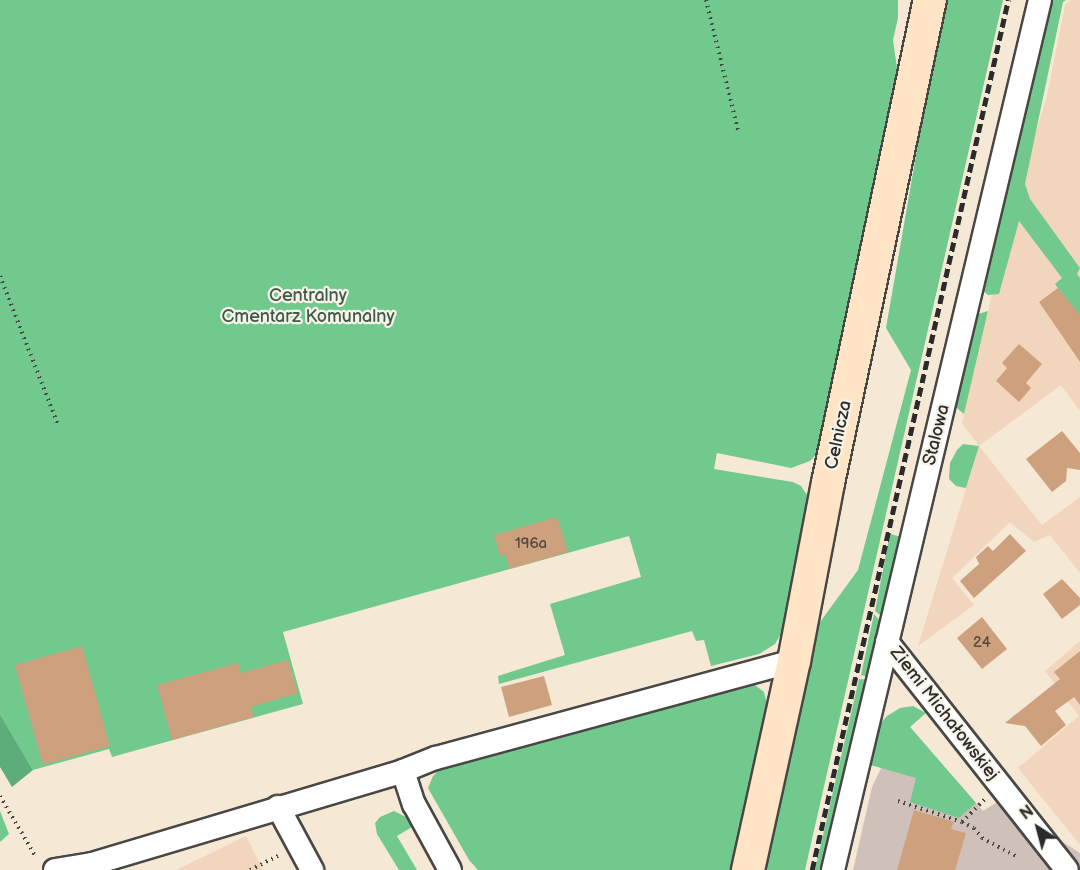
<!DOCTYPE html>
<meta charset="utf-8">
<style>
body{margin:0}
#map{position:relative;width:1080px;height:870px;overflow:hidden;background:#f5e8d5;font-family:"Balsamiq Sans",sans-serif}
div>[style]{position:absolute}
.built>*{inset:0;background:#f2d5bd}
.industrial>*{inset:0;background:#cfc1ba}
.green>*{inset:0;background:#71c98e}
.forest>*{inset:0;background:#5cad79}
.building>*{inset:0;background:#cda17d}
.path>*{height:4px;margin-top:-2px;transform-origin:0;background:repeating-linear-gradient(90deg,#494744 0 1.5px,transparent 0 6px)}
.roads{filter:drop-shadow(2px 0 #494744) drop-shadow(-2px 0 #494744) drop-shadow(0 2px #494744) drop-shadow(0 -2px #494744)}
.street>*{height:22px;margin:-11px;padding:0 11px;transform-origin:11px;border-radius:11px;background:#fff}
.secondary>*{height:32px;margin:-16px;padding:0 16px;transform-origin:16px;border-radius:16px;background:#ffe4c6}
.rail>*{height:4.5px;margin-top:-2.25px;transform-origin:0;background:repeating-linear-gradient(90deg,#2b2b2b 0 9px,transparent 0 13.5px)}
span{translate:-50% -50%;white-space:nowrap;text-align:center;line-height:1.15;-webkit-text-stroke:4.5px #f7f3e8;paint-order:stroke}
.number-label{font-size:15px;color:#544840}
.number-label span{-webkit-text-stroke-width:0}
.park-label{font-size:18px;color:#405a49}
.street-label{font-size:18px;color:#2b2b2b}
.north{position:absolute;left:1008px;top:798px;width:60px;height:60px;-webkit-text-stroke:4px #f7f3e8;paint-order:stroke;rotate:324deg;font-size:16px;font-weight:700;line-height:24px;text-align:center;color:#2b2b2b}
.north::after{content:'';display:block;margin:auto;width:21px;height:27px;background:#2b2b2b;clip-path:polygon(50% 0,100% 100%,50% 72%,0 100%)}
</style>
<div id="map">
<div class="built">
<i style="clip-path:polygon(1071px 0,1080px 0,1080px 411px,1061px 385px,979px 446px,1042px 525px,1080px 497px,1080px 573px,1050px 535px,1034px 542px,1010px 522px,952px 578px,974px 605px,918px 646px,979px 446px,962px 423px,1013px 205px,1047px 96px,1065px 5px)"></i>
<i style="clip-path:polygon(1080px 641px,1080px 845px,1018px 768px,1079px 716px,1045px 671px)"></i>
<i style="clip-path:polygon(246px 836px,263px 870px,176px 870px)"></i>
</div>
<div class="industrial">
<i style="clip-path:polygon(910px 727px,983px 811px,999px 801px,1080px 853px,1080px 870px,853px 870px,872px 787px,896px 737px)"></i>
</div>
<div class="green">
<i style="clip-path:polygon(0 0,898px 0,898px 18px,893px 40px,898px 75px,823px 447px,810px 461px,791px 468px,717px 453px,714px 469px,793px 482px,801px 486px,809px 498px,810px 506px,787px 624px,775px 644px,759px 654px,711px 666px,704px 640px,696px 641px,692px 631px,499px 684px,498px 676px,565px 655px,550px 604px,641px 577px,629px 536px,283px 632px,303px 704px,112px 757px,109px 749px,33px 770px,0 714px)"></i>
<i style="clip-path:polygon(943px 0,1003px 0,805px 870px,762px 870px,815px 629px,858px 570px,911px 370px,886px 328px)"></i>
<i style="clip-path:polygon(1050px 0,1066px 0,1063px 2px,1025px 184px,1030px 199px,1080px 268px,1077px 274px,1080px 278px,1080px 319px,1055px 284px,1062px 278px,1019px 221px,999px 294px,988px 295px,981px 289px)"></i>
<i style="clip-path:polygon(988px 311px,964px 414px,957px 408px,954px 401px,975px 315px)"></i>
<i style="clip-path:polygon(963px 444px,979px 446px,966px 488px,956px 486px,949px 479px,950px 463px,957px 450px)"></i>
<i style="clip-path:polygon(890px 534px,902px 537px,885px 619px,875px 611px)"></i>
<i style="clip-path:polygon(874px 614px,883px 624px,873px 678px,861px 675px)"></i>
<i style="clip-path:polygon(859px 679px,871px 680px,822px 870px,815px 870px)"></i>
<i style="clip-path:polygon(751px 682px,764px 692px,768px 707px,733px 870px,478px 870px,469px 860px,428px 788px,433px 776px,443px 766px)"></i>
<i style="clip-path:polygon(913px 706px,926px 713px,910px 727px,976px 803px,959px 818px,910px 802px,916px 778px,867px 764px,877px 727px,887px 716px,900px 708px)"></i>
<i style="clip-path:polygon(0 811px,9px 834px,0 842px)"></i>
<i style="clip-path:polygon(394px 811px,406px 817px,412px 827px,397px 836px,417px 870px,399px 870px,377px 834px,375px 823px,380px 817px)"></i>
</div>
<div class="forest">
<i style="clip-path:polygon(0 714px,33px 770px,12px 787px,0 767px)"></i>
</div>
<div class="building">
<i style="clip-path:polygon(1058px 288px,1080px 315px,1080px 362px,1039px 302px)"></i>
<i style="clip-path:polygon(1019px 344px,1042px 364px,1026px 383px,1031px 388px,1019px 402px,996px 381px,1007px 368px,1002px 363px)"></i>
<i style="clip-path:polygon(1062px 431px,1080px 453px,1080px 470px,1067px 468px,1066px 481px,1052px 492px,1026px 459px)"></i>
<i style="clip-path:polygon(557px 517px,568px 552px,510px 569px,505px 554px,500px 556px,494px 535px)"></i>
<i style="clip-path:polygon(1010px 534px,1026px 551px,974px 598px,960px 581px,979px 564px,976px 557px,988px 546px,993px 551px)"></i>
<i style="clip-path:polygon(1062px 579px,1080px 598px,1080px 605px,1062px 619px,1043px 594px)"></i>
<i style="clip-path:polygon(982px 617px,1007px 649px,982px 669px,957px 638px)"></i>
<i style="clip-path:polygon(82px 646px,110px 746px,43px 765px,15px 665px)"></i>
<i style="clip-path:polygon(1080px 651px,1080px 705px,1074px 697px,1055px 711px,1066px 725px,1041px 746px,1025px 726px,1005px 723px,1060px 679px,1054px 672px)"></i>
<i style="clip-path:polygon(288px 660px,298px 693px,251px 707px,254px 717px,172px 740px,157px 685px,238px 663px,241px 673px)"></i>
<i style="clip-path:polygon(544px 676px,552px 705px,509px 717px,501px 687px)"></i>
<i style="clip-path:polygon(914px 810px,954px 822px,951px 829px,966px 833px,955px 870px,897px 870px)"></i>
</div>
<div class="path">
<i style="left:706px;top:0;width:134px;rotate:76.2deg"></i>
<i style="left:0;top:276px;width:160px;rotate:68.7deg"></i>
<i style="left:0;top:796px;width:71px;rotate:59.5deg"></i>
<i style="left:898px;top:801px;width:67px;rotate:18.2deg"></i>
<i style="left:962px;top:822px;width:13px;rotate:27deg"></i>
<i style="left:974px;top:828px;width:13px;rotate:51deg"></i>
<i style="left:982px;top:838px;width:40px;rotate:28deg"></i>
<i style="left:962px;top:822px;width:33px;rotate:-45deg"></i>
<i style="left:250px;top:870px;width:33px;rotate:-27deg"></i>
</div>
<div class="roads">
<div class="street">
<i style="left:887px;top:642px;width:290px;rotate:51.7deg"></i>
<i style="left:403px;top:771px;width:35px;rotate:72deg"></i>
<i style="left:414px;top:804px;width:75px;rotate:61.4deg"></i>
<i style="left:278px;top:807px;width:72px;rotate:61.6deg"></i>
<i style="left:55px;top:870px;width:37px;rotate:-9deg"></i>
<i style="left:92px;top:864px;width:325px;rotate:-16.6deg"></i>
<i style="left:403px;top:771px;width:35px;rotate:-22deg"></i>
<i style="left:436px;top:758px;width:371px;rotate:-15.2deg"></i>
<i style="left:833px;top:870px;width:894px;rotate:-76.62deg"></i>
</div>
<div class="secondary">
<i style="left:748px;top:870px;width:214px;rotate:-77.6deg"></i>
<i style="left:794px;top:661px;width:181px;rotate:-79.2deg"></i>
<i style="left:828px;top:483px;width:494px;rotate:-78.1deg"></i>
</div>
</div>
<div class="rail">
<i style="left:812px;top:870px;width:892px;rotate:-77.3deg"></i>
</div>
<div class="number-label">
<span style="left:531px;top:544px">196a</span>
<span style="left:982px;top:643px">24</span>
</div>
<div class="park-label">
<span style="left:308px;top:307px">Centralny<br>Cmentarz Komunalny</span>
</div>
<div class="street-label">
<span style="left:839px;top:435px;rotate:-78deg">Celnicza</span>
<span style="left:937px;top:435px;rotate:-76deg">Stalowa</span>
<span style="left:944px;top:714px;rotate:52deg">Ziemi Michałowskiej</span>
</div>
<div class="north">N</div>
</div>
